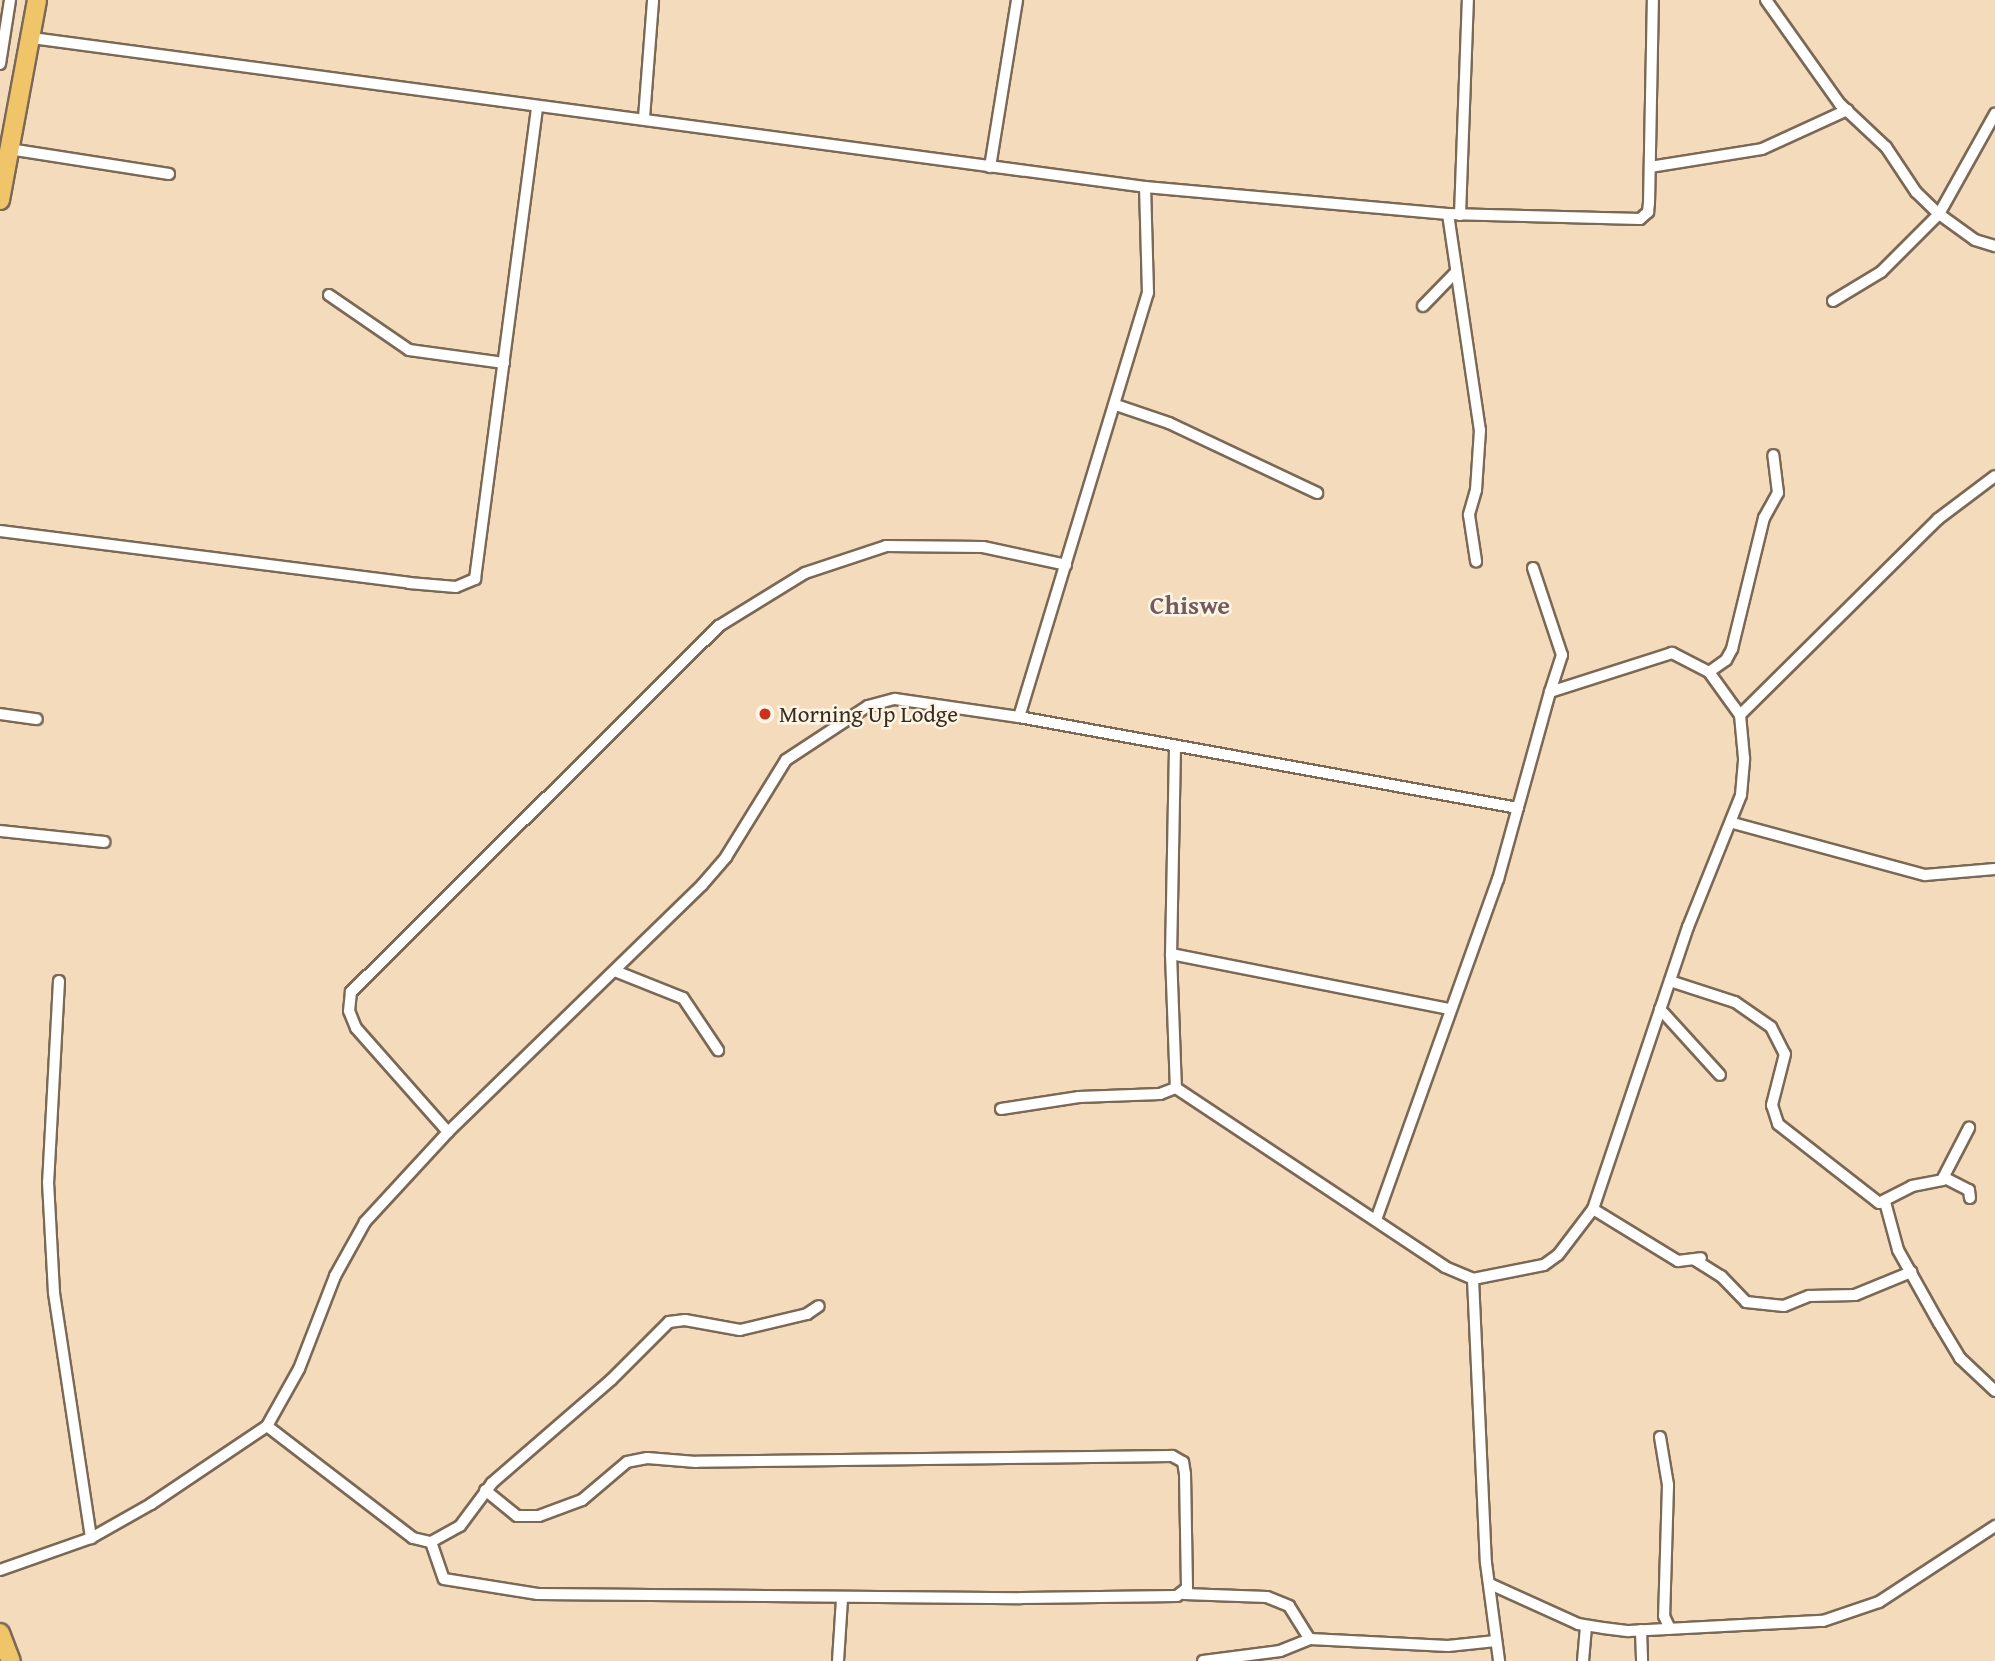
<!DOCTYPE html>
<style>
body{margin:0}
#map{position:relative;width:1995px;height:1661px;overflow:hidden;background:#f3dbbb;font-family:"Gentium Book Plus",serif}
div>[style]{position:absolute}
.roads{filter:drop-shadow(2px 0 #7b6855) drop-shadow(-2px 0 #7b6855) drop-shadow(0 2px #7b6855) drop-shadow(0 -2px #7b6855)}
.minor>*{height:10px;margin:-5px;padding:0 5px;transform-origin:5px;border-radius:5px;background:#fff}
.trunk>*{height:18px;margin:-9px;padding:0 9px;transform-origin:9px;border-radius:9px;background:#f0c469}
.dots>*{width:19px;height:19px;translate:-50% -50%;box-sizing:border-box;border:4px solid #fcf5e5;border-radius:50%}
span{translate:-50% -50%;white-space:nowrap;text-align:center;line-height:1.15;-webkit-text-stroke:5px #fcf5e5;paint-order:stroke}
.poi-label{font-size:23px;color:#3b2a1e}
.left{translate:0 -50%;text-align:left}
.quarter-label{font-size:26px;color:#745a5c;font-weight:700}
</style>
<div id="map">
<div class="roads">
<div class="minor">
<i style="left:1766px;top:0;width:128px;rotate:54.6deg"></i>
<i style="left:1840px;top:104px;width:63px;rotate:43.1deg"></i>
<i style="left:1886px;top:147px;width:54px;rotate:56.3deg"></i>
<i style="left:1916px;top:192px;width:32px;rotate:44deg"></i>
<i style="left:1939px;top:214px;width:115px;rotate:-60.8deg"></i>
<i style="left:32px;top:38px;width:1123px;rotate:7.62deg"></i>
<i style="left:1145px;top:187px;width:304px;rotate:5.1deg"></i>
<i style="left:1448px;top:214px;width:192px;rotate:1.5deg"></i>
<i style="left:1640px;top:219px;width:11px;rotate:-41deg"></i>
<i style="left:1648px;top:212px;width:9px;rotate:-84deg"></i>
<i style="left:1649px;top:203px;width:203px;rotate:-88.9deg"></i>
<i style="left:0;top:64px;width:65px;rotate:-81.1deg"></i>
<i style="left:644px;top:118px;width:118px;rotate:-85.6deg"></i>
<i style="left:9px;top:149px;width:162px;rotate:8.9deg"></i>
<i style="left:990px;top:167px;width:169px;rotate:-80.8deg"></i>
<i style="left:1650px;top:167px;width:113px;rotate:-9.1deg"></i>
<i style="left:1762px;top:149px;width:94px;rotate:-24.6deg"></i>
<i style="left:1448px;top:214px;width:218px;rotate:81.6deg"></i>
<i style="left:1480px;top:430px;width:60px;rotate:93.8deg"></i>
<i style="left:1476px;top:490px;width:26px;rotate:106deg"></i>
<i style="left:1469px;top:515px;width:47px;rotate:81.3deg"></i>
<i style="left:1460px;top:215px;width:215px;rotate:-87.9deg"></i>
<i style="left:329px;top:295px;width:97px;rotate:34.5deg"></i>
<i style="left:409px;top:350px;width:96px;rotate:7.8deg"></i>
<i style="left:1833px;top:301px;width:56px;rotate:-31.1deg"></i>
<i style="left:1881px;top:272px;width:82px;rotate:-45deg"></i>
<i style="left:1939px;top:214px;width:44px;rotate:35.8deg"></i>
<i style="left:1975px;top:240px;width:21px;rotate:17deg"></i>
<i style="left:1423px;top:306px;width:46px;rotate:-45.9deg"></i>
<i style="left:1116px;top:405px;width:56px;rotate:18.8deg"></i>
<i style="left:1169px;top:423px;width:164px;rotate:25.3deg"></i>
<i style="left:0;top:531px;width:412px;rotate:7.2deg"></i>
<i style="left:409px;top:583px;width:47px;rotate:4.9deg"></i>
<i style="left:456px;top:587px;width:21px;rotate:-23deg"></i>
<i style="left:475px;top:579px;width:475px;rotate:-82.5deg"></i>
<i style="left:1533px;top:568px;width:92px;rotate:71.6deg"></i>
<i style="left:1562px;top:655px;width:39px;rotate:108deg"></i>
<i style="left:1709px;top:672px;width:21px;rotate:-35deg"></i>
<i style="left:1726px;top:660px;width:13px;rotate:-61deg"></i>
<i style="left:1732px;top:649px;width:135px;rotate:-76.3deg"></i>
<i style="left:1764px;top:518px;width:29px;rotate:-61deg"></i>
<i style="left:1778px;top:493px;width:38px;rotate:-97deg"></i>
<i style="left:0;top:714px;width:37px;rotate:8deg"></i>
<i style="left:1740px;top:715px;width:279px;rotate:-44.7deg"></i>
<i style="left:1938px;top:519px;width:71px;rotate:-37deg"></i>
<i style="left:1019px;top:717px;width:443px;rotate:-73.1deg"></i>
<i style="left:1148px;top:293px;width:106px;rotate:-91.6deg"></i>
<i style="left:1175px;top:748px;width:206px;rotate:91.1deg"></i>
<i style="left:1171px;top:954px;width:134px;rotate:87.9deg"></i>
<i style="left:1176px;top:1088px;width:323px;rotate:33.6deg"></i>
<i style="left:1445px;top:1267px;width:30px;rotate:23deg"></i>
<i style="left:1473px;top:1279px;width:72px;rotate:-11.2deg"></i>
<i style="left:1544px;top:1265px;width:17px;rotate:-36deg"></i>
<i style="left:1558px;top:1255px;width:58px;rotate:-52.7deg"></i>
<i style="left:1593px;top:1209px;width:298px;rotate:-71.4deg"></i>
<i style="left:1688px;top:927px;width:142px;rotate:-68.1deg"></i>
<i style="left:1741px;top:795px;width:37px;rotate:-85deg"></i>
<i style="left:1744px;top:758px;width:43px;rotate:-95.3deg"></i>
<i style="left:1740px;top:715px;width:53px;rotate:-125.8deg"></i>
<i style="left:1709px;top:672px;width:42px;rotate:-152.8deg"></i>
<i style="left:1672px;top:653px;width:128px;rotate:162.3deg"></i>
<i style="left:1550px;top:692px;width:194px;rotate:105.5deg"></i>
<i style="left:1498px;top:879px;width:361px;rotate:109.7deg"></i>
<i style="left:1733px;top:823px;width:199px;rotate:15.2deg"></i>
<i style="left:1925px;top:875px;width:70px;rotate:-4.9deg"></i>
<i style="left:0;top:831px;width:105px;rotate:6deg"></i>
<i style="left:1171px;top:954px;width:283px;rotate:11.2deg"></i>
<i style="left:615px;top:971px;width:73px;rotate:21.7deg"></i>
<i style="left:683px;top:998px;width:63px;rotate:56.1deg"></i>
<i style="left:59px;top:981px;width:201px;rotate:93.1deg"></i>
<i style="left:48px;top:1182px;width:111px;rotate:86.9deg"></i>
<i style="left:54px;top:1293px;width:248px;rotate:81.4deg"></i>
<i style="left:1670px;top:981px;width:68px;rotate:17.9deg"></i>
<i style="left:1735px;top:1002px;width:44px;rotate:34.8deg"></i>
<i style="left:1771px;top:1027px;width:30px;rotate:63deg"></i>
<i style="left:1785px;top:1054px;width:53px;rotate:104.3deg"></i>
<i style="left:1772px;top:1105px;width:20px;rotate:72deg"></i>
<i style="left:1778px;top:1124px;width:128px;rotate:38deg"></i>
<i style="left:1879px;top:1203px;width:37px;rotate:-27deg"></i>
<i style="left:1912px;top:1186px;width:31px;rotate:-11deg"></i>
<i style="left:1942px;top:1180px;width:59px;rotate:-62.6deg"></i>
<i style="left:1660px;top:1009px;width:89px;rotate:47.7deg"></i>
<i style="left:1001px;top:1109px;width:79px;rotate:-8.7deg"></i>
<i style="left:1079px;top:1097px;width:81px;rotate:-2.1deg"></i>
<i style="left:1160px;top:1094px;width:17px;rotate:-21deg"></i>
<i style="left:448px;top:1132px;width:139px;rotate:-131.5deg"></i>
<i style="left:356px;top:1028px;width:18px;rotate:-112deg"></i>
<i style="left:349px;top:1011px;width:19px;rotate:-84deg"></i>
<i style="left:351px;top:992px;width:519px;rotate:-44.84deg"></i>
<i style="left:719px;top:626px;width:101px;rotate:-31.6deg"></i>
<i style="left:805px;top:573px;width:85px;rotate:-18.4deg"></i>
<i style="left:886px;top:546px;width:97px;rotate:0.6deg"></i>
<i style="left:983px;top:547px;width:85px;rotate:12.2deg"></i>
<i style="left:1945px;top:1178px;width:27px;rotate:27deg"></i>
<i style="left:1969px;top:1190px;width:8px;rotate:83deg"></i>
<i style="left:1885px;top:1202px;width:50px;rotate:74.8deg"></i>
<i style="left:1898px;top:1250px;width:84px;rotate:60.7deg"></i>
<i style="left:1939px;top:1323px;width:41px;rotate:59deg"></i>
<i style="left:1960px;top:1358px;width:48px;rotate:43.3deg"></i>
<i style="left:1593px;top:1209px;width:100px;rotate:31.5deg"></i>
<i style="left:1678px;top:1261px;width:23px;rotate:-7deg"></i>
<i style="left:1695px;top:1260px;width:31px;rotate:32deg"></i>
<i style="left:1721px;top:1276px;width:36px;rotate:46deg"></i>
<i style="left:1746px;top:1302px;width:38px;rotate:6deg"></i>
<i style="left:1784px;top:1306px;width:27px;rotate:-22deg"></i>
<i style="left:1809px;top:1296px;width:46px;rotate:-1.2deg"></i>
<i style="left:1855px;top:1295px;width:61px;rotate:-22.3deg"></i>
<i style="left:1473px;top:1279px;width:284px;rotate:87.4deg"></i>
<i style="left:1486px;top:1563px;width:99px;rotate:82.4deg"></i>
<i style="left:267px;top:1426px;width:184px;rotate:37.5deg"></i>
<i style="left:413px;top:1538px;width:18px;rotate:13deg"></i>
<i style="left:431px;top:1542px;width:33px;rotate:-29deg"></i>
<i style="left:460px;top:1526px;width:54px;rotate:-53.3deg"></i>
<i style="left:492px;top:1483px;width:157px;rotate:-40.9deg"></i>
<i style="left:611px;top:1380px;width:82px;rotate:-45deg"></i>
<i style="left:669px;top:1322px;width:16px;rotate:-7deg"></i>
<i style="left:685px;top:1320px;width:56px;rotate:10.3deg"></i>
<i style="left:740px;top:1330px;width:69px;rotate:-13.4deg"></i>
<i style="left:807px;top:1314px;width:14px;rotate:-34deg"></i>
<i style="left:1660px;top:1437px;width:49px;rotate:80.5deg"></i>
<i style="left:1668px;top:1485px;width:131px;rotate:91.7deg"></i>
<i style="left:1664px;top:1616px;width:14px;rotate:65deg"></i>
<i style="left:431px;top:1542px;width:39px;rotate:71deg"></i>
<i style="left:444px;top:1579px;width:95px;rotate:9.1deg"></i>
<i style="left:538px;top:1594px;width:483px;rotate:0.5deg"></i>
<i style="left:1021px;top:1598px;width:156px;rotate:-0.7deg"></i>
<i style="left:1177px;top:1596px;width:13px;rotate:-39deg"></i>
<i style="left:1187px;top:1588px;width:114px;rotate:-91deg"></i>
<i style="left:1185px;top:1474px;width:12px;rotate:-99deg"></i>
<i style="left:1183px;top:1462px;width:13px;rotate:-151deg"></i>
<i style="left:1172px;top:1456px;width:476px;rotate:179.3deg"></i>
<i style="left:696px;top:1462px;width:49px;rotate:-175.3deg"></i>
<i style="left:647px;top:1458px;width:20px;rotate:169deg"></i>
<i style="left:627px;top:1462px;width:59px;rotate:139.8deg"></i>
<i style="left:582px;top:1500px;width:46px;rotate:159.6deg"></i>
<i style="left:539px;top:1516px;width:22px;rotate:180deg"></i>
<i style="left:517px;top:1516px;width:41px;rotate:-140.9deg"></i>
<i style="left:0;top:1570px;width:96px;rotate:-19.4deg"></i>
<i style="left:91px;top:1538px;width:69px;rotate:-29.5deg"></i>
<i style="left:151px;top:1504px;width:140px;rotate:-33.9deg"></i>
<i style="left:267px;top:1426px;width:65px;rotate:-60.7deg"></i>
<i style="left:299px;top:1369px;width:100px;rotate:-68.8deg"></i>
<i style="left:335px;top:1276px;width:62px;rotate:-60.9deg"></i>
<i style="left:365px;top:1222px;width:122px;rotate:-47.3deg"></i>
<i style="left:448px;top:1132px;width:354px;rotate:-44.2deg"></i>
<i style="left:702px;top:885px;width:37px;rotate:-49deg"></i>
<i style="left:726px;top:857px;width:114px;rotate:-58.3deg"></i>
<i style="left:786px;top:760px;width:98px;rotate:-33.4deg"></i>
<i style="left:868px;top:706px;width:28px;rotate:-15deg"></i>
<i style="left:895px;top:699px;width:125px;rotate:8.3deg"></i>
<i style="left:1019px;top:717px;width:507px;rotate:10.34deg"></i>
<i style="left:1490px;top:1584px;width:97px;rotate:24.4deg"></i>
<i style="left:1578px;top:1624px;width:25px;rotate:9deg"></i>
<i style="left:1603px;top:1628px;width:26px;rotate:7deg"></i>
<i style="left:1629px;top:1631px;width:194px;rotate:-3deg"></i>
<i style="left:1823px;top:1621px;width:59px;rotate:-18.7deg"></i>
<i style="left:1879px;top:1602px;width:139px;rotate:-33.2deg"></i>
<i style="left:1184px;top:1594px;width:83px;rotate:2.1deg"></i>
<i style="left:1267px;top:1597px;width:24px;rotate:22deg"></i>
<i style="left:1289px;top:1606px;width:39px;rotate:58deg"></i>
<i style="left:1641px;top:1630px;width:31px;rotate:88deg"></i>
<i style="left:838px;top:1661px;width:62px;rotate:-86.3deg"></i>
<i style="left:1203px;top:1661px;width:78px;rotate:-7.4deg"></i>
<i style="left:1280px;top:1651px;width:32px;rotate:-22deg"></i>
<i style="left:1310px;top:1639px;width:138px;rotate:2.9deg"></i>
<i style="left:1448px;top:1646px;width:48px;rotate:-5.9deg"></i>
<i style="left:1583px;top:1661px;width:35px;rotate:-85deg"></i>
</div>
<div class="trunk">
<i style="left:0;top:200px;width:203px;rotate:-79.5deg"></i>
<i style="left:0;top:1633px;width:30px;rotate:69deg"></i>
</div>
</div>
<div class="dots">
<i style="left:765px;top:714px;background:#c8321e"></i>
</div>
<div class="poi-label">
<span class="left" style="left:779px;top:714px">Morning Up Lodge</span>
</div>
<div class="quarter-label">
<span style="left:1190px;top:605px">Chiswe</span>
</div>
</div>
